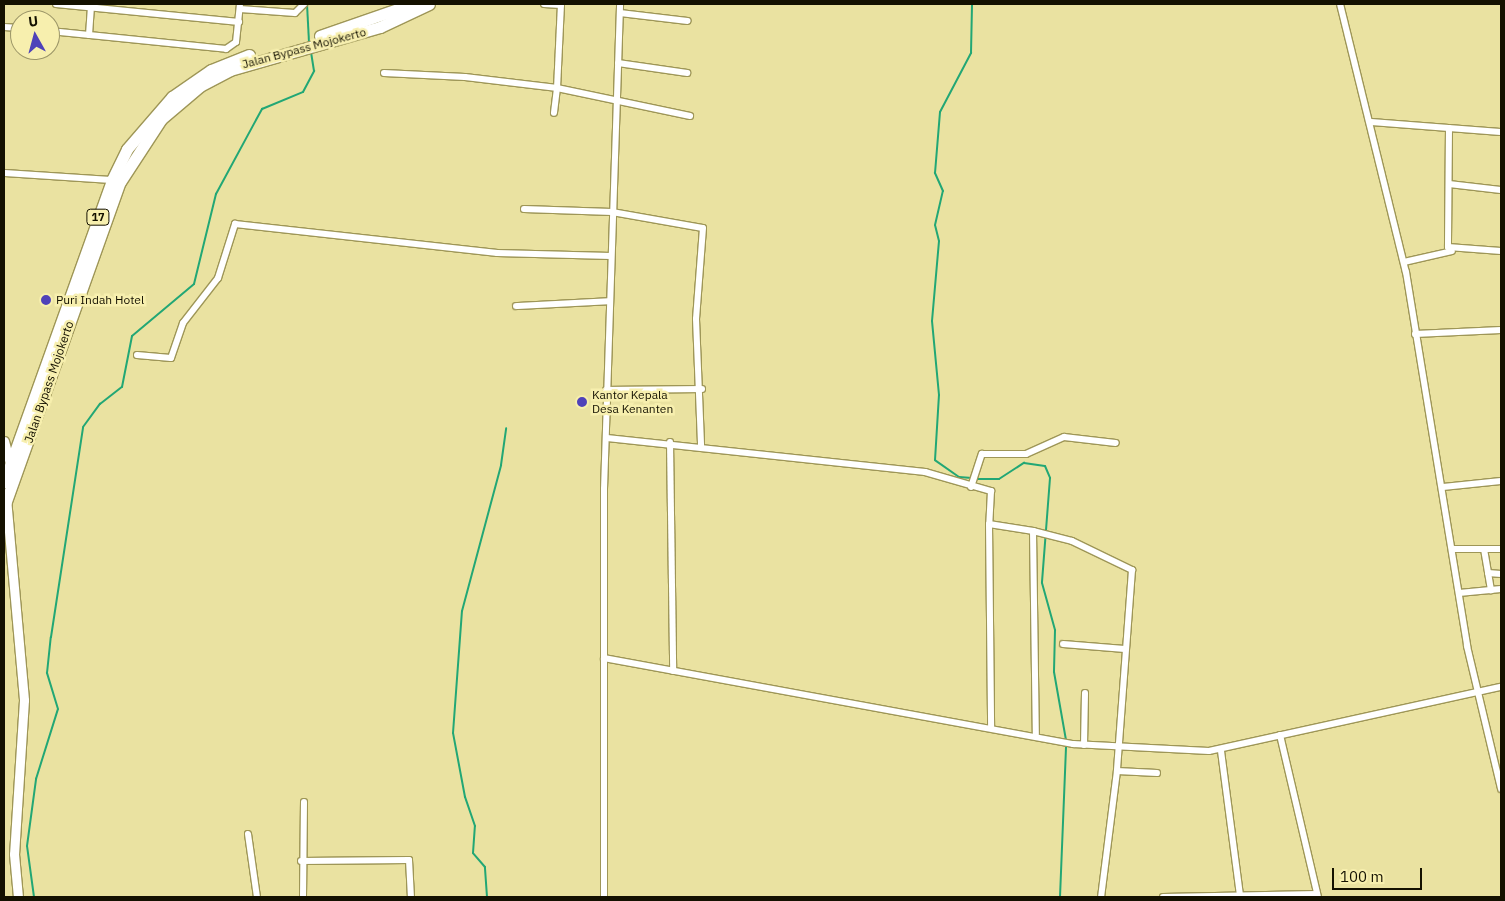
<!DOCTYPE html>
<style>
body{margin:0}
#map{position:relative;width:1505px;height:901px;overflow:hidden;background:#eae2a1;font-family:"IBM Plex Sans",sans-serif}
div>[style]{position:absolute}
.stream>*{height:2px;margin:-1px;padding:0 1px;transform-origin:1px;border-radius:1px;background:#22a775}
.roads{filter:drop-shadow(1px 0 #9e9657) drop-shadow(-1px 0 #9e9657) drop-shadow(0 1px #9e9657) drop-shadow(0 -1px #9e9657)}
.street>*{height:6px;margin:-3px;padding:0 3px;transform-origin:3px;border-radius:3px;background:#fff}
.secondary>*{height:9px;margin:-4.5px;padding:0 4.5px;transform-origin:4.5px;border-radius:4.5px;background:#fff}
.highway>*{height:11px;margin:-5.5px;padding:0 5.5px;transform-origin:5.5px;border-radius:5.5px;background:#fff}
.dots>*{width:14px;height:14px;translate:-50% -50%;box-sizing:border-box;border:2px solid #f7efae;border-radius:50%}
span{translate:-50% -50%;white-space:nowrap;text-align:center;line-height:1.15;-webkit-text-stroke:5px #f7efae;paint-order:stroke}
.shield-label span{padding:1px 4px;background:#f7efae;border:1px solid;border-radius:4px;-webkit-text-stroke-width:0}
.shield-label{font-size:11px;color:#141100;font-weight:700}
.street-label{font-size:12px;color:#141100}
.poi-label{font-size:12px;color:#141100}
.left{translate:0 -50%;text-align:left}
.frame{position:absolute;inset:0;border:5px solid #141100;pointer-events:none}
.north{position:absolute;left:10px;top:10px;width:50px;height:50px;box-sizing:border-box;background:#f7efae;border:1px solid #9c9668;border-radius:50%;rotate:353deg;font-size:14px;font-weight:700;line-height:20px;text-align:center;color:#141100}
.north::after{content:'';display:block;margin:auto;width:18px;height:22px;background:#4f42b9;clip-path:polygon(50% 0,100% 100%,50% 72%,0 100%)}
.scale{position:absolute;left:1332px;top:868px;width:90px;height:22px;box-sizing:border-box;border:2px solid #141100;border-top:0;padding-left:6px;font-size:15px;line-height:18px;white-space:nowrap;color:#141100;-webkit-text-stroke:4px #f7efae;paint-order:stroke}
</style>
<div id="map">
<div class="stream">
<i style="left:307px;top:4px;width:38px;rotate:87deg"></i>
<i style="left:972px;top:478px;width:13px;rotate:-176deg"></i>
<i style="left:959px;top:477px;width:29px;rotate:-145deg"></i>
<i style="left:935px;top:460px;width:65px;rotate:-86.5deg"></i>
<i style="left:939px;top:395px;width:74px;rotate:-95.4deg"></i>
<i style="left:932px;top:321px;width:80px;rotate:-85deg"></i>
<i style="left:939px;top:241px;width:16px;rotate:-104deg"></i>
<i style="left:935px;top:225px;width:35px;rotate:-77deg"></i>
<i style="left:943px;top:191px;width:20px;rotate:-114deg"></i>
<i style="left:935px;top:173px;width:61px;rotate:-85.3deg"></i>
<i style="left:940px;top:112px;width:67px;rotate:-62.3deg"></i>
<i style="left:971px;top:53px;width:49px;rotate:-88.8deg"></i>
<i style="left:976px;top:479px;width:23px"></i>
<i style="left:999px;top:479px;width:30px;rotate:-33deg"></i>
<i style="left:1024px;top:463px;width:21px;rotate:8deg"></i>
<i style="left:1045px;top:466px;width:13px;rotate:67deg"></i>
<i style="left:1050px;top:478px;width:105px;rotate:94.4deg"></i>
<i style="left:1042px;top:583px;width:49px;rotate:74.5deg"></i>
<i style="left:1055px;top:630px;width:42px;rotate:91.4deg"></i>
<i style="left:1054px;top:672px;width:69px;rotate:80deg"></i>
<i style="left:34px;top:897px;width:51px;rotate:-97.8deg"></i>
<i style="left:27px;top:846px;width:68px;rotate:-82.3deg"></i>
<i style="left:36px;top:779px;width:73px;rotate:-72.6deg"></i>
<i style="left:58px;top:709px;width:38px;rotate:-107deg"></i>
<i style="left:47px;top:673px;width:36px;rotate:-84deg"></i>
<i style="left:51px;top:637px;width:212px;rotate:-81.3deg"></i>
<i style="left:83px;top:427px;width:29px;rotate:-54deg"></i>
<i style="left:100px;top:404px;width:28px;rotate:-38deg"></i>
<i style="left:122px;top:387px;width:52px;rotate:-78.9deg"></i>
<i style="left:132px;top:336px;width:81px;rotate:-40deg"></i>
<i style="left:194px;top:284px;width:93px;rotate:-76.3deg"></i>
<i style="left:216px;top:194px;width:97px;rotate:-61.6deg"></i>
<i style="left:262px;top:109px;width:44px;rotate:-22.5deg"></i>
<i style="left:303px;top:92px;width:24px;rotate:-62deg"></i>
<i style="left:314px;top:71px;width:19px;rotate:-99deg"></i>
<i style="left:487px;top:897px;width:30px;rotate:-94deg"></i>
<i style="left:485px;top:867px;width:18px;rotate:-131deg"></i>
<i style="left:473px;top:853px;width:27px;rotate:-86deg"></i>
<i style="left:475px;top:826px;width:31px;rotate:-109deg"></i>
<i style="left:465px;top:797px;width:65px;rotate:-100.6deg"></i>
<i style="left:453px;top:733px;width:122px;rotate:-85.8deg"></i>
<i style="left:462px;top:611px;width:151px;rotate:-75deg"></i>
<i style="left:501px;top:465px;width:37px;rotate:-82deg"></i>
<i style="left:1060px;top:897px;width:152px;rotate:-87.7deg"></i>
</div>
<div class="roads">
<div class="street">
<i style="left:56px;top:4px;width:184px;rotate:5.6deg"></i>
<i style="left:544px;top:4px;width:17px;rotate:3deg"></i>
<i style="left:561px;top:4px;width:84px;rotate:92.7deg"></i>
<i style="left:557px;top:88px;width:136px;rotate:11.9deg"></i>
<i style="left:1340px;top:4px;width:276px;rotate:76.2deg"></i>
<i style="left:1406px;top:272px;width:379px;rotate:80.7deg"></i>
<i style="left:1467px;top:646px;width:147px;rotate:76.6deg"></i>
<i style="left:240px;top:9px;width:55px;rotate:4.2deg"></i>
<i style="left:295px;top:13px;width:13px;rotate:-45deg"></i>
<i style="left:620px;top:13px;width:68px;rotate:6.7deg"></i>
<i style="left:4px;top:27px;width:16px;rotate:4deg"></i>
<i style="left:50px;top:31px;width:177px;rotate:5.8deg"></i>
<i style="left:226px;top:49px;width:12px;rotate:-35deg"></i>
<i style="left:236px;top:42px;width:38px;rotate:-84deg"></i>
<i style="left:89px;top:35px;width:31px;rotate:-86deg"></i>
<i style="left:618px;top:63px;width:70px;rotate:8.2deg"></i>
<i style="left:384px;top:73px;width:81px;rotate:2.8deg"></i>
<i style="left:465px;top:77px;width:93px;rotate:6.8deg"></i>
<i style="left:557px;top:88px;width:25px;rotate:97deg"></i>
<i style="left:1371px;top:122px;width:130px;rotate:4.4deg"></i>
<i style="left:1449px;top:128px;width:119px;rotate:90.5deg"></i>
<i style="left:1448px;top:247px;width:53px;rotate:4.3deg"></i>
<i style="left:4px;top:173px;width:108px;rotate:3.7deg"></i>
<i style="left:1449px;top:184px;width:52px;rotate:6.6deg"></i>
<i style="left:524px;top:209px;width:88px;rotate:2deg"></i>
<i style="left:612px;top:212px;width:92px;rotate:10deg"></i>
<i style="left:703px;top:228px;width:91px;rotate:94.4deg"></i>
<i style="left:696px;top:319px;width:126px;rotate:87.7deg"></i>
<i style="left:1404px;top:262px;width:49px;rotate:-12.9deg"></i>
<i style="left:516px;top:306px;width:94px;rotate:-3deg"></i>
<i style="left:1415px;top:334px;width:86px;rotate:-2.7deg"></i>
<i style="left:137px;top:355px;width:34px;rotate:5deg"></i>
<i style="left:171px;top:358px;width:37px;rotate:-71deg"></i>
<i style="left:183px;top:323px;width:57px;rotate:-52.1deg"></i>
<i style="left:218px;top:278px;width:57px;rotate:-72.5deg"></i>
<i style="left:235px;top:224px;width:264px;rotate:6.3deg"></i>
<i style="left:497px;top:253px;width:114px;rotate:1.5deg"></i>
<i style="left:606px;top:390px;width:96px;rotate:-0.6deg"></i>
<i style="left:607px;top:438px;width:320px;rotate:6.1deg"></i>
<i style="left:925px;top:472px;width:69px;rotate:16.1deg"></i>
<i style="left:991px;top:491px;width:33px;rotate:93deg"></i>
<i style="left:989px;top:524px;width:45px;rotate:9deg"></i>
<i style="left:1033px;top:531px;width:203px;rotate:89.2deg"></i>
<i style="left:670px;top:442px;width:229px;rotate:89.2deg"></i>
<i style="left:971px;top:487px;width:35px;rotate:-72deg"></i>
<i style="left:982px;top:454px;width:44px"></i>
<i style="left:1026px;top:454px;width:42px;rotate:-24.1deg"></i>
<i style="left:1064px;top:437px;width:52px;rotate:6.6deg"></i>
<i style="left:1443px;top:487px;width:58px;rotate:-5.9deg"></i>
<i style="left:989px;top:524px;width:204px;rotate:89.4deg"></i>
<i style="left:1033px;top:531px;width:40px;rotate:14.4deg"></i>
<i style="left:1072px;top:541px;width:67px;rotate:25.8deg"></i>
<i style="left:1132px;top:570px;width:202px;rotate:94.3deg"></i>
<i style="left:1117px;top:771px;width:127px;rotate:97.2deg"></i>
<i style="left:1453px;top:549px;width:48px"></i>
<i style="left:1484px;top:549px;width:42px;rotate:80.3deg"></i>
<i style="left:1488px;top:573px;width:13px;rotate:4deg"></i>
<i style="left:1459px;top:593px;width:42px;rotate:-5.4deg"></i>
<i style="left:1063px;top:644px;width:62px;rotate:4.6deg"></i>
<i style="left:604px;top:658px;width:477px;rotate:10.4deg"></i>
<i style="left:1073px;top:744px;width:136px;rotate:2.9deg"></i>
<i style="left:1209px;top:751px;width:299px;rotate:-12.4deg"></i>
<i style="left:1280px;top:735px;width:166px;rotate:76.8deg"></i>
<i style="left:1084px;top:745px;width:52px;rotate:-88.9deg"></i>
<i style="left:1221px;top:751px;width:146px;rotate:82.5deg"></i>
<i style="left:1117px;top:771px;width:40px;rotate:2.9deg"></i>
<i style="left:248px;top:834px;width:64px;rotate:81.9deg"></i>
<i style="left:301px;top:861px;width:108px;rotate:-0.5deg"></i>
<i style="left:409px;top:860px;width:37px;rotate:87deg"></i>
<i style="left:303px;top:897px;width:95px;rotate:-89.4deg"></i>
<i style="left:604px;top:897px;width:408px;rotate:-90deg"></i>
<i style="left:604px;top:489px;width:485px;rotate:-88.1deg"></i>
<i style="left:1163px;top:897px;width:154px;rotate:-1.1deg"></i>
</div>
<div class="secondary">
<i style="left:4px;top:441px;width:27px;rotate:75deg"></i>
<i style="left:6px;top:498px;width:203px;rotate:84.9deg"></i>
<i style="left:24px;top:700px;width:154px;rotate:93.7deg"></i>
<i style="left:14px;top:854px;width:43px;rotate:84.7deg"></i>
</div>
<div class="highway">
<i style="left:320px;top:36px;width:97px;rotate:-19.2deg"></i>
<i style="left:4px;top:482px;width:321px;rotate:-70.3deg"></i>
<i style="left:112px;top:180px;width:34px;rotate:-64deg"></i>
<i style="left:127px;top:149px;width:69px;rotate:-49.1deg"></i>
<i style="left:172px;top:97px;width:47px;rotate:-34.7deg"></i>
<i style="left:211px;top:70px;width:41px;rotate:-21.5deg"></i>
<i style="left:4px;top:507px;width:345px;rotate:-70.4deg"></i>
<i style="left:120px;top:182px;width:75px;rotate:-56.9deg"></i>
<i style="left:161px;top:119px;width:51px;rotate:-40.2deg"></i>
<i style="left:200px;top:86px;width:34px;rotate:-28deg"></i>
<i style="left:230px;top:70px;width:156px;rotate:-16deg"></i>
<i style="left:380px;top:27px;width:54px;rotate:-25.1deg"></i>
</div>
</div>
<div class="dots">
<i style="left:46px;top:300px;background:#4f42b9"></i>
<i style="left:582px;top:402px;background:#4f42b9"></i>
</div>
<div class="shield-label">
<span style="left:98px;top:217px">17</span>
</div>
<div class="street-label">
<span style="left:304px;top:48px;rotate:-15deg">Jalan Bypass Mojokerto</span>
<span style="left:49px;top:382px;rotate:-71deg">Jalan Bypass Mojokerto</span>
</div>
<div class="poi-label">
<span class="left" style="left:56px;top:300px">Puri Indah Hotel</span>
<span class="left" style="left:592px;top:402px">Kantor Kepala<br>Desa Kenanten</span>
</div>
<div class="frame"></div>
<div class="north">U</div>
<div class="scale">100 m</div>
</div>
